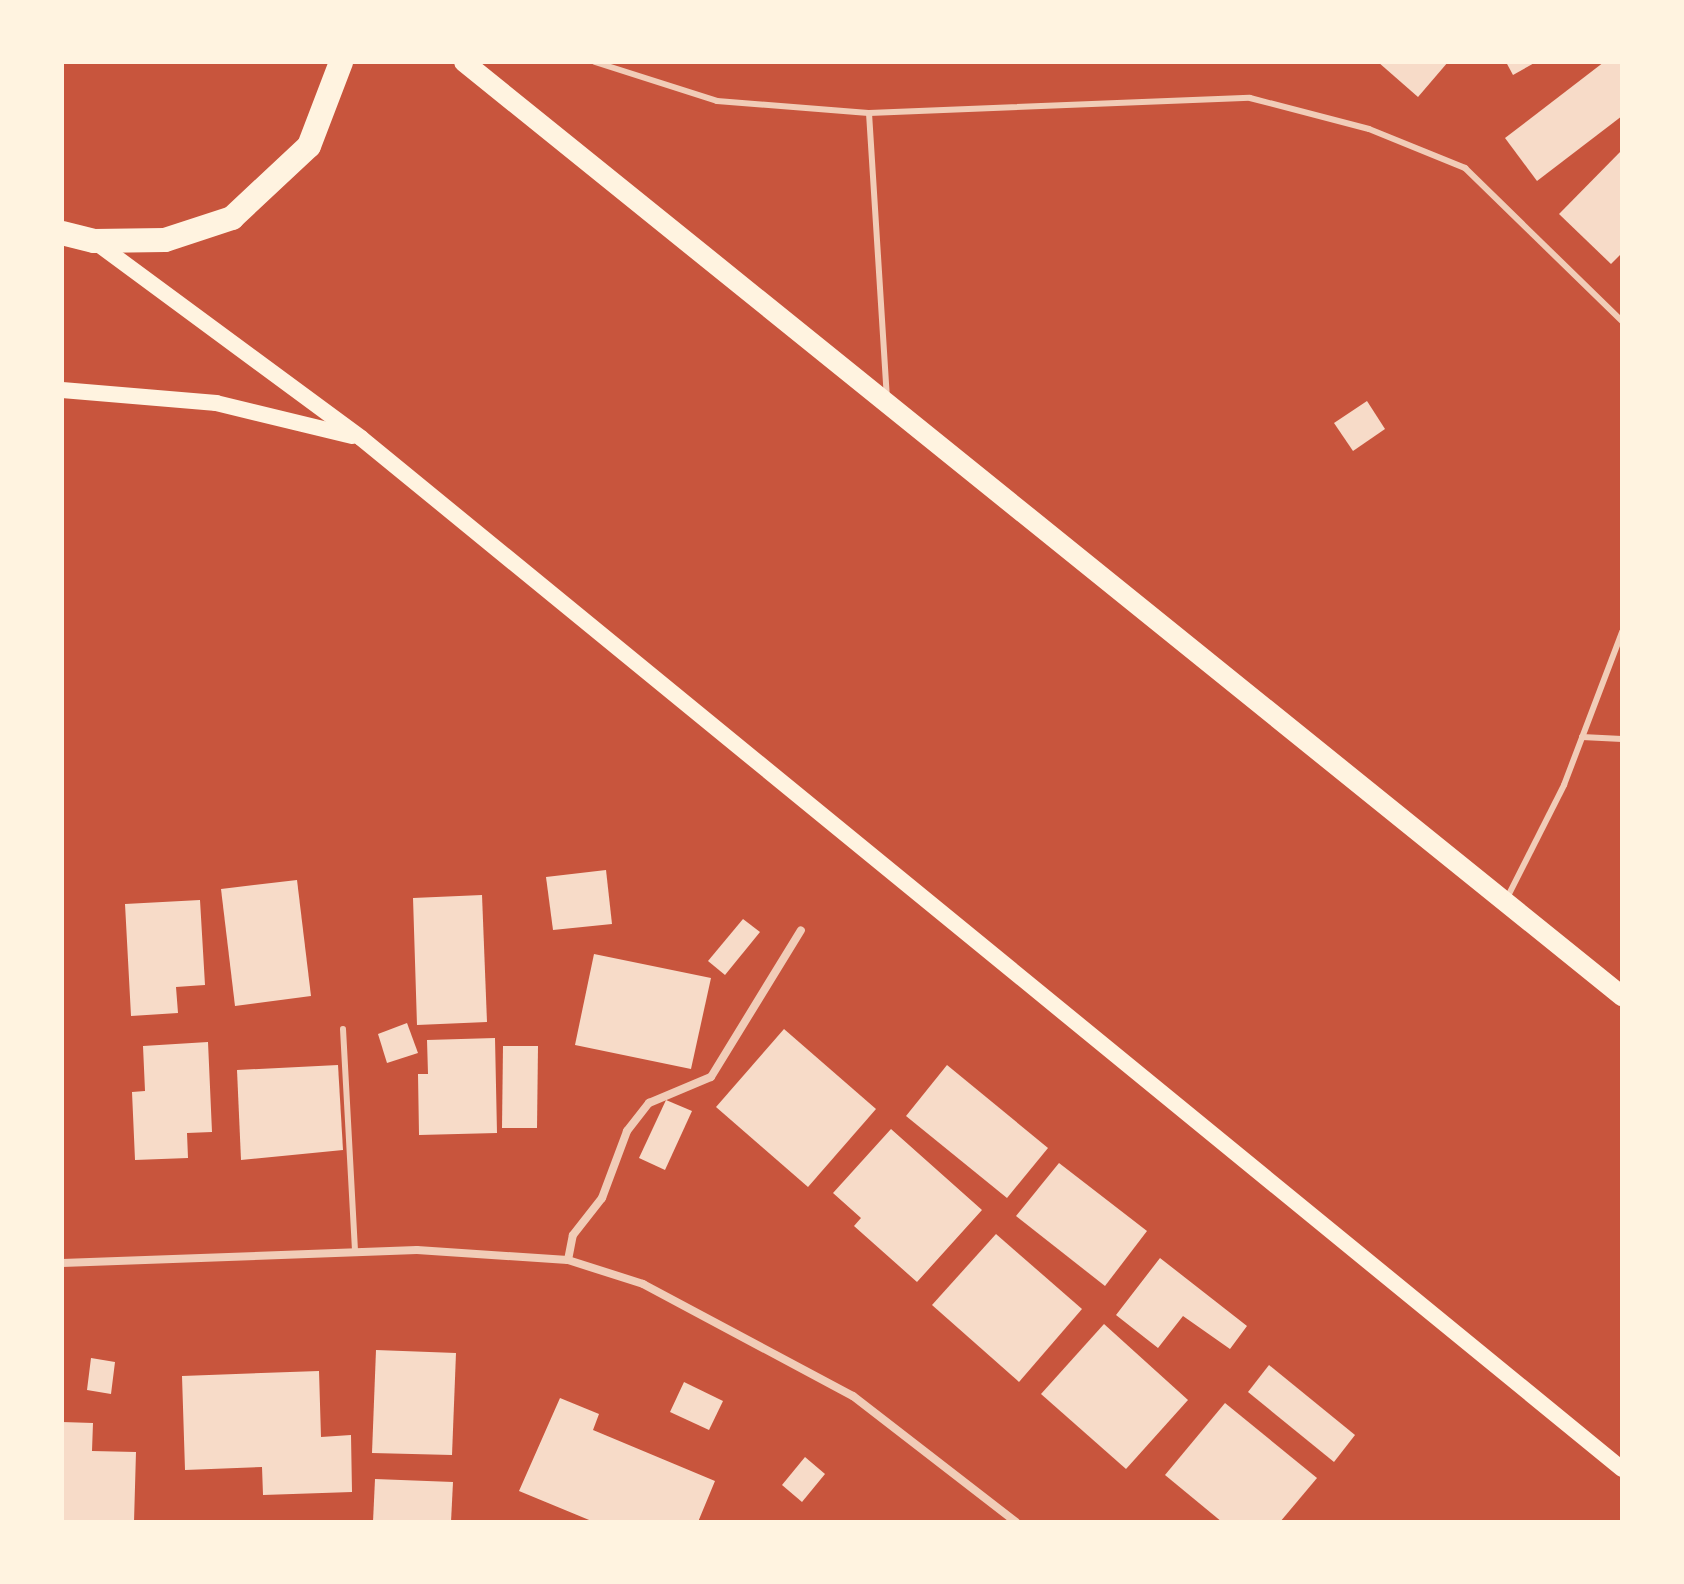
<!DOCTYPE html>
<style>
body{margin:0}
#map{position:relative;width:1684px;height:1584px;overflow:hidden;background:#c8553d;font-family:"Titillium Web",sans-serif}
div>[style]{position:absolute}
.building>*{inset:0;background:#f7dbc8}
.service>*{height:6px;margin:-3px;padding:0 3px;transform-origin:3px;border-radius:3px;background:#f1ccb7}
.minor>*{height:8px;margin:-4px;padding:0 4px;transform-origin:4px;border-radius:4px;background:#f1ccb7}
.secondary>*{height:16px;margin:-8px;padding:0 8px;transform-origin:8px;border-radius:8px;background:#fff3e0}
.primary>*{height:20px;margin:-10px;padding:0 10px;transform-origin:10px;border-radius:10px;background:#fff3e0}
.motorway>*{height:24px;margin:-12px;padding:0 12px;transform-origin:12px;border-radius:12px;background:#fff3e0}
span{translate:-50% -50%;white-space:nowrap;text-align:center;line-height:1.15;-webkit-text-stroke:6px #fff3e0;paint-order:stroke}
.frame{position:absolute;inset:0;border:64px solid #fff3e0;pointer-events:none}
</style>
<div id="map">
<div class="building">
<i style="clip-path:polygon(1378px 62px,1448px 62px,1418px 97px)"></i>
<i style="clip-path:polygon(1506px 62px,1536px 62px,1513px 75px)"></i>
<i style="clip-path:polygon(1604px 62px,1622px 62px,1622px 116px,1537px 181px,1505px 138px)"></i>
<i style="clip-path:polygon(1622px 150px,1622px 253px,1611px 264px,1559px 214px)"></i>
<i style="clip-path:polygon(1367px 401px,1385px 429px,1353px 451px,1334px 423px)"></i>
<i style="clip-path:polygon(606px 870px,612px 924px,553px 930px,546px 877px)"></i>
<i style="clip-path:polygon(297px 880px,311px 996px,235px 1006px,221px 889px)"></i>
<i style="clip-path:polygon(482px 895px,487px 1022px,417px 1025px,413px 898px)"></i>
<i style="clip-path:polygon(200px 900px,205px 985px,176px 987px,178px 1013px,131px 1016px,125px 904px)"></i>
<i style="clip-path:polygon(743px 919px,760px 932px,725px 975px,708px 961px)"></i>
<i style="clip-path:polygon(594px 954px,711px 978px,691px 1069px,575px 1045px)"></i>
<i style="clip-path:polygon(407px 1023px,418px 1053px,387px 1063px,378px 1034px)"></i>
<i style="clip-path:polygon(784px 1029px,876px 1109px,808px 1187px,716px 1107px)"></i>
<i style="clip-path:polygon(495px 1038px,497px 1133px,419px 1135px,418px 1074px,428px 1074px,427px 1040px)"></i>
<i style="clip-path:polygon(208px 1042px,212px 1132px,187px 1133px,188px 1158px,135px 1160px,132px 1092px,145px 1091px,143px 1046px)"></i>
<i style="clip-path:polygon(503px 1046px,538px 1046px,537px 1128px,502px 1128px)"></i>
<i style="clip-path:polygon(338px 1065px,343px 1150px,241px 1160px,237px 1070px)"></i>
<i style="clip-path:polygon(947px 1065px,1048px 1148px,1007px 1198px,906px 1116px)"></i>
<i style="clip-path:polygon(666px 1100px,692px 1111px,665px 1170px,639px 1158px)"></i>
<i style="clip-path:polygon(891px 1129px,982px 1210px,917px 1282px,854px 1226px,861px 1218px,833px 1193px)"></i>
<i style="clip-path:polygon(1059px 1163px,1147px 1231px,1105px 1286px,1016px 1216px)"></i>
<i style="clip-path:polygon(996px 1234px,1082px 1309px,1019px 1382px,932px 1305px)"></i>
<i style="clip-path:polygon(1160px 1258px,1247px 1326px,1230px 1349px,1183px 1316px,1158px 1348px,1116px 1315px)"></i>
<i style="clip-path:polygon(1104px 1324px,1188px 1400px,1126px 1469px,1041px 1394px)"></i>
<i style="clip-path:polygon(376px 1350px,456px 1353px,452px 1455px,372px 1453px)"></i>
<i style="clip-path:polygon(91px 1358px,115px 1362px,111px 1394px,87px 1390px)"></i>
<i style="clip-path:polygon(1269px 1365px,1355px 1435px,1334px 1462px,1248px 1392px)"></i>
<i style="clip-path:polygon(319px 1371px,321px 1437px,351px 1435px,352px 1492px,263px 1495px,262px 1467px,185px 1470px,182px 1376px)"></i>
<i style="clip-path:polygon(684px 1382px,723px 1401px,709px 1430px,670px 1412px)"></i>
<i style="clip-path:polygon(560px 1398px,599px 1414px,593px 1430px,715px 1481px,698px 1522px,594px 1522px,519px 1491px)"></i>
<i style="clip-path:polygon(1225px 1403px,1317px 1478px,1280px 1522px,1222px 1522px,1165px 1475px)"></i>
<i style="clip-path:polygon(62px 1422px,93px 1423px,92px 1451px,136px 1452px,134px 1522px,62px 1522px)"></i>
<i style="clip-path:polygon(805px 1457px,825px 1474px,802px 1502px,782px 1485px)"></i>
<i style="clip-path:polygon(375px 1479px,453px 1482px,451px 1522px,373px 1522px)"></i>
</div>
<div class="service">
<i style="left:595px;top:62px;width:128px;rotate:17.7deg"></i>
<i style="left:717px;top:101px;width:152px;rotate:4.5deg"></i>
<i style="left:869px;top:113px;width:381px;rotate:-2.3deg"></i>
<i style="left:1250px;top:98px;width:123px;rotate:14.6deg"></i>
<i style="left:1369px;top:129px;width:104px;rotate:22.1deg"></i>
<i style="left:1465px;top:168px;width:219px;rotate:44.3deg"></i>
<i style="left:869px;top:113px;width:285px;rotate:86.4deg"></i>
<i style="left:1582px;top:737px;width:40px;rotate:2.9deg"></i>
<i style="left:1506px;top:900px;width:129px;rotate:-63.2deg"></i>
<i style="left:1564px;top:785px;width:164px;rotate:-69.2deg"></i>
<i style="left:343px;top:1029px;width:224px;rotate:86.9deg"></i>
</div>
<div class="minor">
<i style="left:568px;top:1260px;width:25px;rotate:-79deg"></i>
<i style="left:573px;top:1235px;width:47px;rotate:-51.9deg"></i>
<i style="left:602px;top:1198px;width:72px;rotate:-69.5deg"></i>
<i style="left:627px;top:1131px;width:36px;rotate:-52deg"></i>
<i style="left:649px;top:1103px;width:67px;rotate:-22.8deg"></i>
<i style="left:711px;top:1077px;width:172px;rotate:-58.5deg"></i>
<i style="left:62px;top:1263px;width:355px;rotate:-2.1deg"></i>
<i style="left:417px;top:1250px;width:151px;rotate:3.8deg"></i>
<i style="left:568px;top:1260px;width:79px;rotate:17.7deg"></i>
<i style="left:643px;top:1284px;width:238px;rotate:28.1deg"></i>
<i style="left:853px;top:1396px;width:206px;rotate:37.7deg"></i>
</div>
<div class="secondary">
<i style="left:94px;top:241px;width:332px;rotate:36.4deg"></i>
<i style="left:361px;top:438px;width:1629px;rotate:39.27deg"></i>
<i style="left:62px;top:390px;width:155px;rotate:4.8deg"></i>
<i style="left:216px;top:403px;width:140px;rotate:13.6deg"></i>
</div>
<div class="primary">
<i style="left:464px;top:62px;width:1488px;rotate:38.89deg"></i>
</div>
<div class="motorway">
<i style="left:62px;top:233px;width:33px;rotate:14deg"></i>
<i style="left:94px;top:241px;width:71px;rotate:-0.8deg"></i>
<i style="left:165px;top:240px;width:71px;rotate:-18.2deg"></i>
<i style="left:232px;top:218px;width:105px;rotate:-43.1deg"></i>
<i style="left:309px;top:146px;width:90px;rotate:-69.1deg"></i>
</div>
<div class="frame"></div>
</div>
